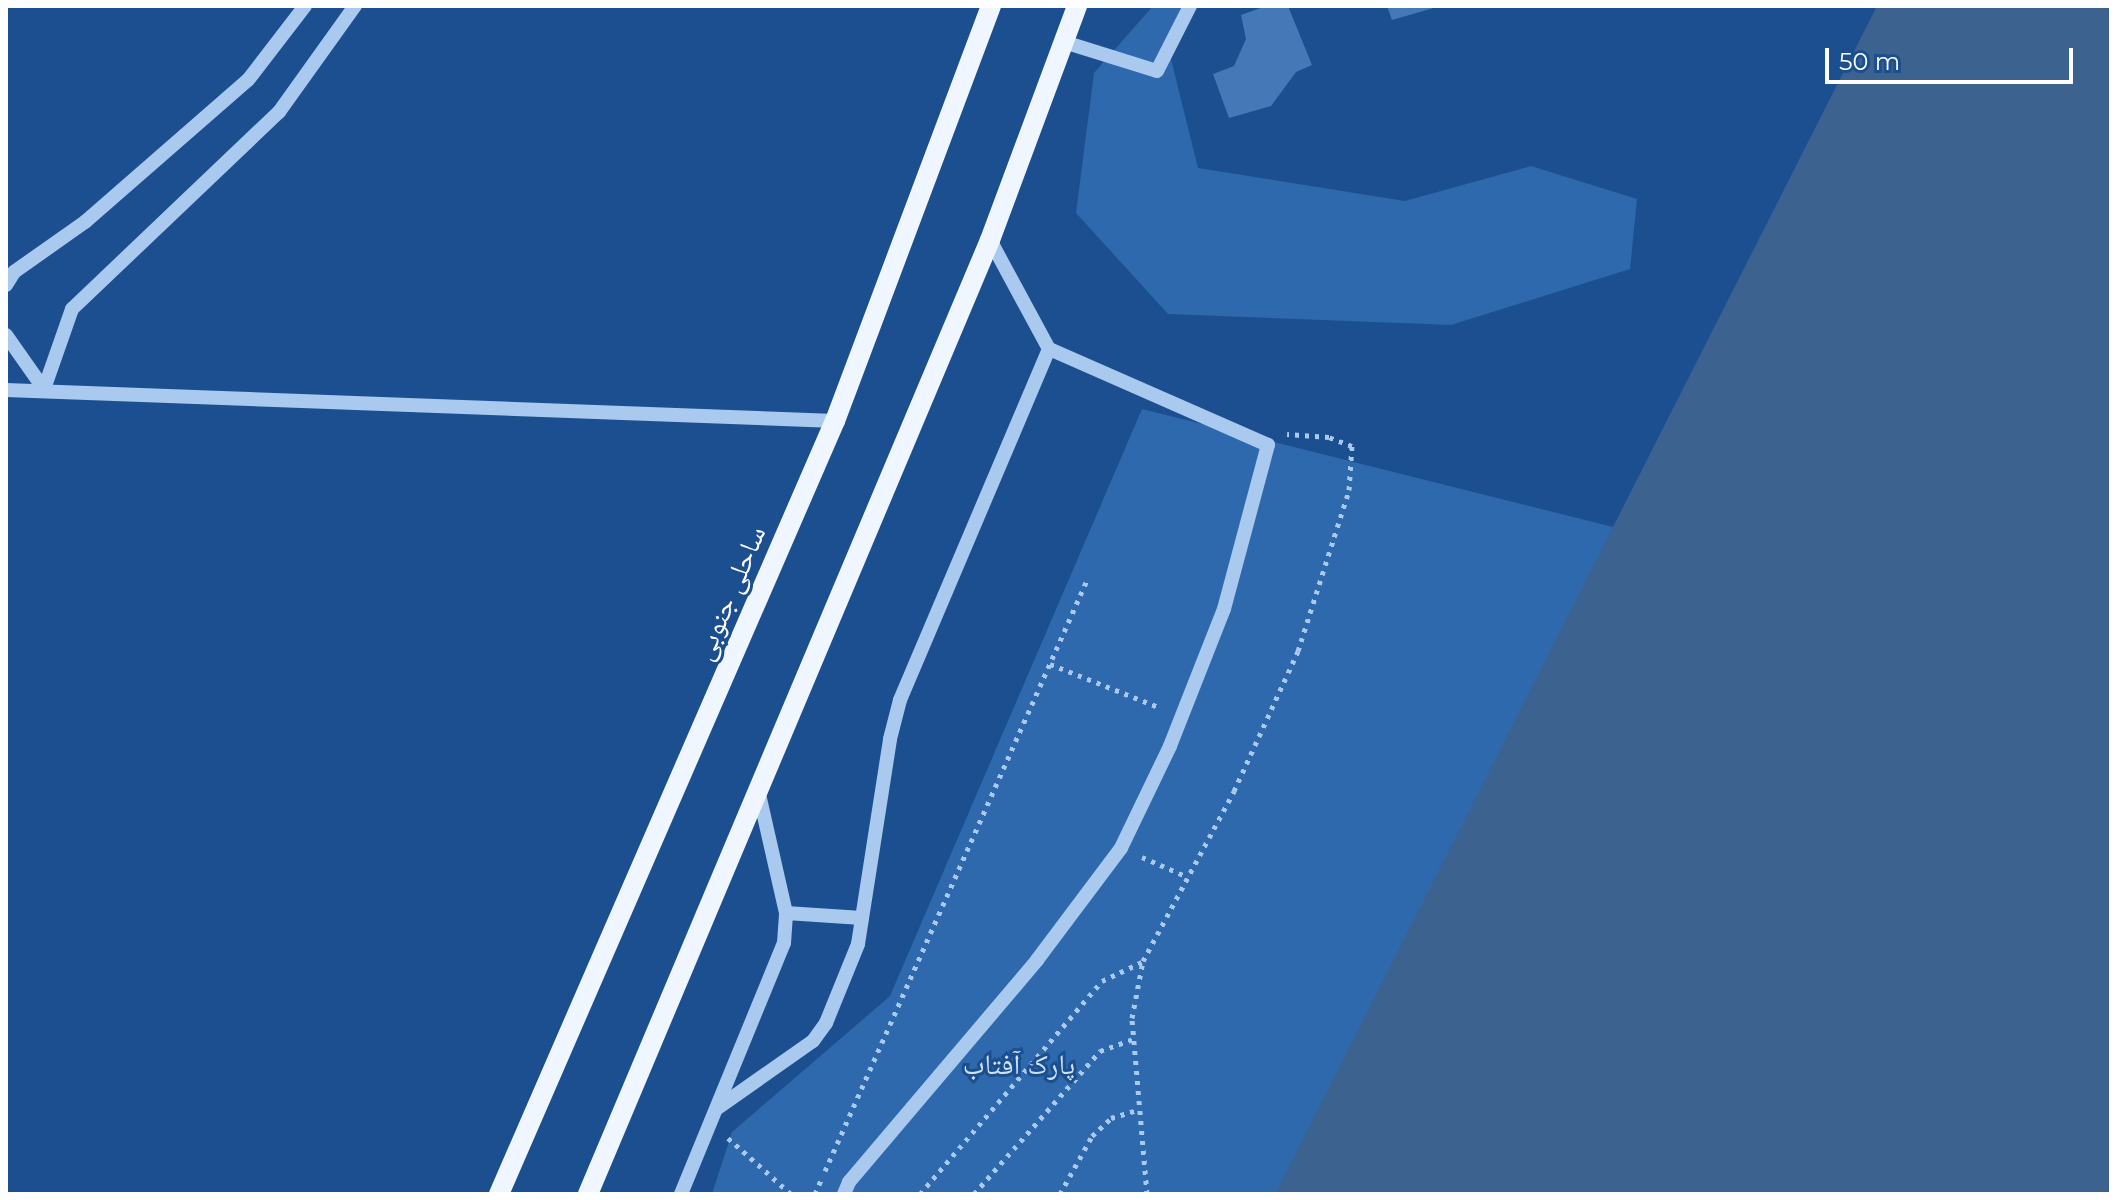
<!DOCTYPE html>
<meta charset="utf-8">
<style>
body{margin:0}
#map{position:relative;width:2117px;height:1200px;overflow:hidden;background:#1b4f8f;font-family:Montserrat,"Noto Naskh Arabic",sans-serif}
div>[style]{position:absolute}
.green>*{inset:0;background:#2e69ad}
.water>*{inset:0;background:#3c6290}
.building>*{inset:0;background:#4478b7}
.path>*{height:5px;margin-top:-2.5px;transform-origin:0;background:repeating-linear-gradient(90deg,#a9c9ee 0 4px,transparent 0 10px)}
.minor>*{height:14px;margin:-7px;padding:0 7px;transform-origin:7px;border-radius:7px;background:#a9c9ee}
.major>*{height:20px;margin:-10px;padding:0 10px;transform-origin:10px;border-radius:10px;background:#f0f6ff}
span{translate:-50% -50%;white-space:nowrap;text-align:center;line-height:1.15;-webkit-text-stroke:6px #1b4f8f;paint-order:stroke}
.street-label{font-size:28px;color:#fff}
.park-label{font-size:28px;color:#cfe3fa}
.frame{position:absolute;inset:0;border:8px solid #fff;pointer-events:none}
.scale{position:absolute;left:1825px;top:48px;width:248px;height:36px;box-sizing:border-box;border:4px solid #fff;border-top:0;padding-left:10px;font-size:24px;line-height:28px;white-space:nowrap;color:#fff;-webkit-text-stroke:6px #1b4f8f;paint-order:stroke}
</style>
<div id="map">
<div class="green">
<i style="clip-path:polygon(1153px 6px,1194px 6px,1169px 51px,1198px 168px,1405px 201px,1531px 166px,1637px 199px,1630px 269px,1451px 325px,1168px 314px,1076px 213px,1094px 73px)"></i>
<i style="clip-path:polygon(1142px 409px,1613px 527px,1301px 1194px,712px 1194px,732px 1132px,890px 996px)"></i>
</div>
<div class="water">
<i style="clip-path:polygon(1877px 6px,2111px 6px,2111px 1194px,1275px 1194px)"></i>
</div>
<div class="building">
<i style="clip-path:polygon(1266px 6px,1288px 6px,1312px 65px,1296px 72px,1271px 106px,1229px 118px,1213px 74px,1234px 66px,1246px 39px,1241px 15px)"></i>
<i style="clip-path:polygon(1387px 6px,1437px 6px,1437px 7px,1392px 20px)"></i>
</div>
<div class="path">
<i style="left:1050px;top:664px;width:119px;rotate:21.6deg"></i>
<i style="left:1142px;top:857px;width:50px;rotate:23.5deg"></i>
<i style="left:728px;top:1138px;width:84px;rotate:41.6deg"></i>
<i style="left:825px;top:1171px;width:646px;rotate:-66.09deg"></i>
<i style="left:815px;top:1194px;width:15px;rotate:-67deg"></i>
<i style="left:920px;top:1194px;width:280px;rotate:-49.5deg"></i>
<i style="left:1102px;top:981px;width:44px;rotate:-25.4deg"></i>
<i style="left:974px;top:1194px;width:191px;rotate:-48.6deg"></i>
<i style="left:1100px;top:1051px;width:35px;rotate:-20deg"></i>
<i style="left:1060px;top:1194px;width:66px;rotate:-61.1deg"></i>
<i style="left:1092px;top:1136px;width:26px;rotate:-43deg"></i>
<i style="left:1111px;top:1118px;width:27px;rotate:-17deg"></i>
<i style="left:1147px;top:1194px;width:177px;rotate:-94.9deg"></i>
<i style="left:1132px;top:1018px;width:58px;rotate:-79.1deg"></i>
<i style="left:1143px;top:961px;width:193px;rotate:-61.8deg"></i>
<i style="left:1234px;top:791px;width:154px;rotate:-65.4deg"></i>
<i style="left:1298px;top:651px;width:169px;rotate:-72.4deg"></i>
<i style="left:1349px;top:490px;width:44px;rotate:-86.1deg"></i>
<i style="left:1352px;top:446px;width:25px;rotate:-159deg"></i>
<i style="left:1329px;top:437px;width:42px;rotate:-175.9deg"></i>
</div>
<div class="minor">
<i style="left:1064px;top:42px;width:97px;rotate:17.3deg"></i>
<i style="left:1157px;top:71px;width:73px;rotate:-63.1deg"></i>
<i style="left:6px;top:285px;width:15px;rotate:-58deg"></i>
<i style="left:14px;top:272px;width:87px;rotate:-35.2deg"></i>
<i style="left:85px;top:222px;width:216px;rotate:-41.1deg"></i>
<i style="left:248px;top:80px;width:93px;rotate:-52.4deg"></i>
<i style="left:6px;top:335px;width:66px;rotate:54.9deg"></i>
<i style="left:44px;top:389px;width:85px;rotate:-70.7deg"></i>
<i style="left:72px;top:309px;width:286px;rotate:-43.6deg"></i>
<i style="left:279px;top:112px;width:130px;rotate:-54.4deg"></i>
<i style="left:6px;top:390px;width:830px;rotate:2.14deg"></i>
<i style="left:786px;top:913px;width:76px;rotate:3.8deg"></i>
<i style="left:719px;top:1107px;width:115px;rotate:-35.1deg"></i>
<i style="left:813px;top:1041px;width:22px;rotate:-54deg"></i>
<i style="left:826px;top:1023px;width:85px;rotate:-67.9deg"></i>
<i style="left:858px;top:944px;width:207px;rotate:-81.1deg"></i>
<i style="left:890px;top:739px;width:40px;rotate:-75.6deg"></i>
<i style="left:900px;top:700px;width:381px;rotate:-67deg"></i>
<i style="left:681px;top:1194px;width:271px;rotate:-67.7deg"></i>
<i style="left:784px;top:943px;width:30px;rotate:-86deg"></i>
<i style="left:786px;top:913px;width:122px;rotate:-102.8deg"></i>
<i style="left:844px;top:1194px;width:13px;rotate:-67deg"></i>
<i style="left:849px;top:1182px;width:291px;rotate:-49.7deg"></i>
<i style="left:1037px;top:960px;width:140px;rotate:-53.1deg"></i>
<i style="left:1121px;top:848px;width:113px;rotate:-64.3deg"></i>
<i style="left:1170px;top:746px;width:147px;rotate:-68.5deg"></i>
<i style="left:1224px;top:609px;width:170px;rotate:-75deg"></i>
<i style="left:1268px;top:445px;width:239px;rotate:-156.3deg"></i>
<i style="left:1049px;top:349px;width:124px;rotate:-118.4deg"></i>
</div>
<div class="major">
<i style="left:499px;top:1194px;width:843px;rotate:-66.51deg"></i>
<i style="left:835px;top:421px;width:443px;rotate:-69.4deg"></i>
<i style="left:588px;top:1194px;width:1035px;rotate:-67.15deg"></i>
<i style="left:990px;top:240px;width:250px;rotate:-69.6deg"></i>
</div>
<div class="street-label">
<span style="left:729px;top:593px;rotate:-67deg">ساحلی جنوبی</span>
</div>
<div class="park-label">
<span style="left:1019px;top:1064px">پارک آفتاب</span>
</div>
<div class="frame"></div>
<div class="scale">50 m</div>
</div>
